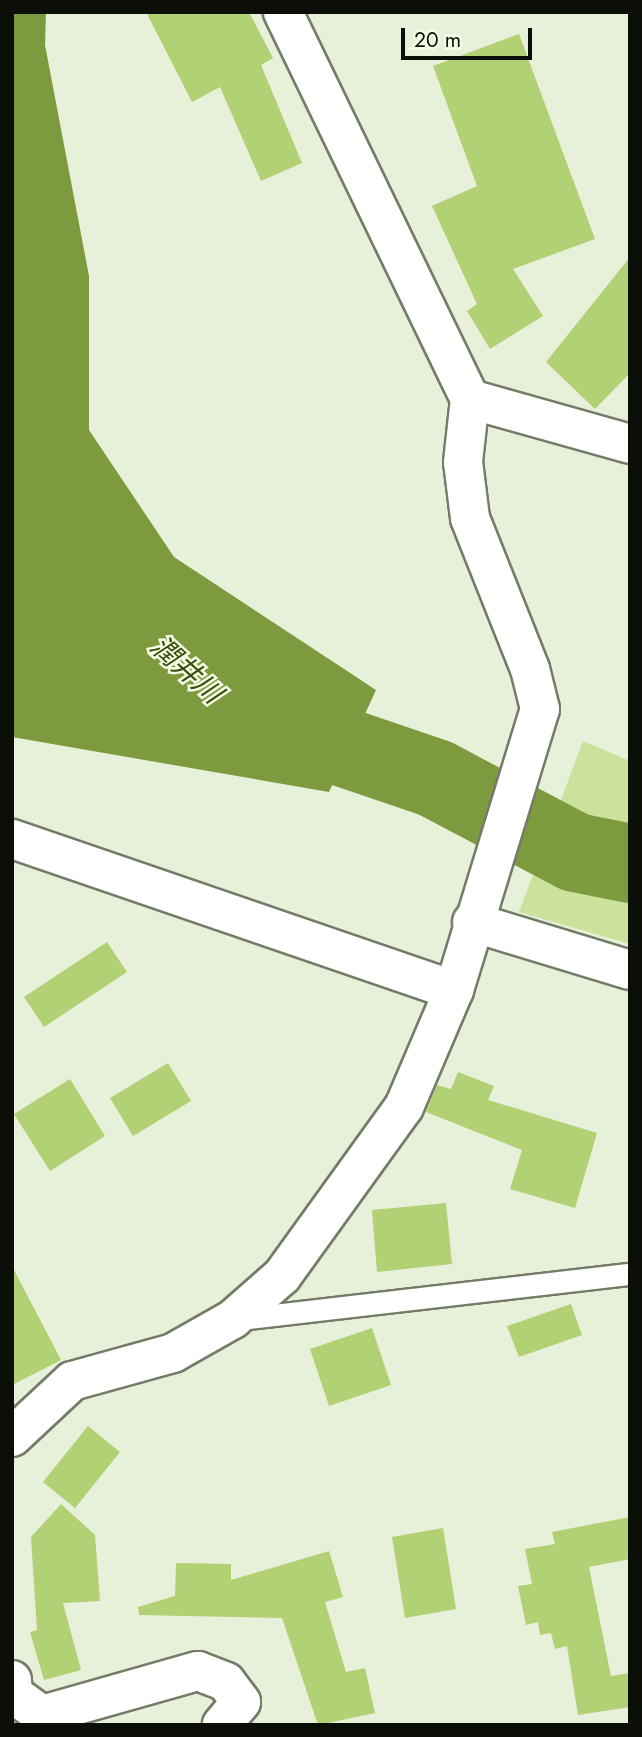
<!DOCTYPE html>
<meta charset="utf-8">
<style>
body{margin:0}
#map{position:relative;width:642px;height:1737px;overflow:hidden;background:#e7f0d9;font-family:Jost,"Noto Sans JP",sans-serif}
div>[style]{position:absolute}
.green>*{inset:0;background:#cae29c}
.water>*{inset:0;background:#7e9a3e}
.river>*{height:79px;margin:-39.5px;padding:0 39.5px;transform-origin:39.5px;border-radius:39.5px;background:#7e9a3e}
.building>*{inset:0;background:#b2d074}
.roads{filter:drop-shadow(2px 0 #747b67) drop-shadow(-2px 0 #747b67) drop-shadow(0 2px #747b67) drop-shadow(0 -2px #747b67)}
.service>*{height:21px;margin:-10.5px;padding:0 10.5px;transform-origin:10.5px;border-radius:10.5px;background:#fff}
.minor>*{height:38px;margin:-19px;padding:0 19px;transform-origin:19px;border-radius:19px;background:#fff}
span{translate:-50% -50%;white-space:nowrap;text-align:center;line-height:1.15;-webkit-text-stroke:5px #f4fde6;paint-order:stroke}
.water-label{font-size:28px;color:#3b4c07;font-style:italic}
.frame{position:absolute;inset:0;border:14px solid #0c0f07;pointer-events:none}
.scale{position:absolute;left:401px;top:28px;width:131px;height:32px;box-sizing:border-box;border:4px solid #0c0f07;border-top:0;padding-left:9px;font-size:21px;line-height:24px;white-space:nowrap;color:#0c0f07;-webkit-text-stroke:5px #f4fde6;paint-order:stroke}
</style>
<div id="map">
<div class="green">
<i style="clip-path:polygon(583px 741px,630px 761px,630px 944px,519px 912px)"></i>
</div>
<div class="water">
<i style="clip-path:polygon(12px 12px,46px 12px,45px 45px,89px 276px,89px 430px,174px 557px,376px 690px,329px 792px,12px 737px)"></i>
</div>
<div class="river">
<i style="left:247px;top:714px;width:199px;rotate:18.8deg"></i>
<i style="left:435px;top:778px;width:158px;rotate:27.9deg"></i>
<i style="left:575px;top:852px;width:56px;rotate:11.3deg"></i>
</div>
<div class="building">
<i style="clip-path:polygon(146px 12px,249px 12px,273px 58px,261px 65px,302px 163px,261px 181px,220px 87px,192px 102px)"></i>
<i style="clip-path:polygon(519px 34px,595px 239px,513px 269px,543px 316px,490px 349px,467px 311px,477px 304px,432px 206px,477px 186px,433px 66px)"></i>
<i style="clip-path:polygon(630px 257px,630px 373px,595px 409px,546px 362px)"></i>
<i style="clip-path:polygon(107px 942px,127px 972px,44px 1027px,24px 997px)"></i>
<i style="clip-path:polygon(168px 1063px,191px 1101px,133px 1136px,110px 1098px)"></i>
<i style="clip-path:polygon(458px 1072px,494px 1086px,488px 1100px,597px 1133px,575px 1208px,510px 1189px,522px 1150px,426px 1112px,437px 1085px,451px 1089px)"></i>
<i style="clip-path:polygon(70px 1079px,105px 1136px,50px 1171px,14px 1114px)"></i>
<i style="clip-path:polygon(446px 1203px,452px 1264px,377px 1272px,372px 1210px)"></i>
<i style="clip-path:polygon(12px 1266px,61px 1360px,12px 1385px)"></i>
<i style="clip-path:polygon(571px 1304px,582px 1335px,519px 1357px,507px 1326px)"></i>
<i style="clip-path:polygon(372px 1328px,391px 1385px,329px 1406px,310px 1349px)"></i>
<i style="clip-path:polygon(88px 1426px,120px 1452px,75px 1508px,43px 1482px)"></i>
<i style="clip-path:polygon(61px 1504px,95px 1535px,100px 1601px,63px 1603px,81px 1670px,44px 1680px,30px 1632px,37px 1630px,31px 1537px)"></i>
<i style="clip-path:polygon(630px 1517px,630px 1559px,589px 1567px,611px 1676px,630px 1673px,630px 1707px,578px 1715px,567px 1646px,555px 1649px,551px 1633px,540px 1635px,538px 1622px,526px 1625px,518px 1586px,532px 1584px,525px 1549px,555px 1544px,552px 1532px)"></i>
<i style="clip-path:polygon(443px 1528px,456px 1609px,405px 1618px,392px 1537px)"></i>
<i style="clip-path:polygon(329px 1551px,343px 1597px,325px 1602px,346px 1672px,365px 1668px,375px 1713px,318px 1725px,282px 1618px,139px 1615px,138px 1607px,175px 1596px,176px 1563px,231px 1564px,231px 1580px)"></i>
</div>
<div class="roads">
<div class="service">
<i style="left:239px;top:1319px;width:394px;rotate:-6.6deg"></i>
</div>
<div class="minor">
<i style="left:470px;top:399px;width:166px;rotate:15.7deg"></i>
<i style="left:12px;top:839px;width:467px;rotate:18.9deg"></i>
<i style="left:472px;top:922px;width:165px;rotate:16.9deg"></i>
<i style="left:12px;top:1437px;width:82px;rotate:-43deg"></i>
<i style="left:72px;top:1381px;width:105px;rotate:-15.5deg"></i>
<i style="left:173px;top:1353px;width:69px;rotate:-29.5deg"></i>
<i style="left:233px;top:1319px;width:65px;rotate:-41.3deg"></i>
<i style="left:282px;top:1276px;width:208px;rotate:-54.2deg"></i>
<i style="left:404px;top:1107px;width:127px;rotate:-66.9deg"></i>
<i style="left:454px;top:990px;width:294px;rotate:-73deg"></i>
<i style="left:540px;top:709px;width:41px;rotate:-104deg"></i>
<i style="left:530px;top:669px;width:162px;rotate:-111.7deg"></i>
<i style="left:470px;top:518px;width:56px;rotate:-97.1deg"></i>
<i style="left:463px;top:462px;width:63px;rotate:-83.7deg"></i>
<i style="left:470px;top:399px;width:430px;rotate:-115.8deg"></i>
<i style="left:12px;top:1680px;width:14px;rotate:86deg"></i>
<i style="left:13px;top:1694px;width:36px;rotate:36deg"></i>
<i style="left:42px;top:1715px;width:162px;rotate:-15.8deg"></i>
<i style="left:198px;top:1671px;width:30px;rotate:21deg"></i>
<i style="left:226px;top:1682px;width:25px;rotate:53deg"></i>
<i style="left:241px;top:1702px;width:30px;rotate:130deg"></i>
</div>
</div>
<div class="water-label">
<span style="left:186px;top:670px;rotate:42deg">潤井川</span>
</div>
<div class="frame"></div>
<div class="scale">20 m</div>
</div>
